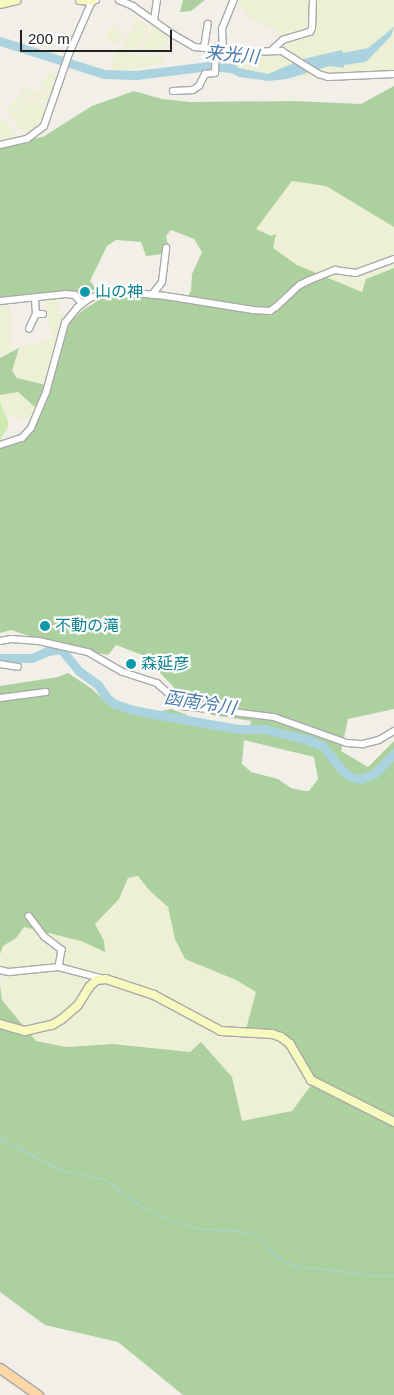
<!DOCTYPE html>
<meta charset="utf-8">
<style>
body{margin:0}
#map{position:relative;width:394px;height:1395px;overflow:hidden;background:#f2efe9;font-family:Helvetica,"Noto Sans JP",sans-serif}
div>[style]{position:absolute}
.farmland>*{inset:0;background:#eef0d5}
.grass>*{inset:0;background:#cdebb0}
.forest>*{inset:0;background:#add19e}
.water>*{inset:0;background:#aad3df}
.stream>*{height:1px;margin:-0.5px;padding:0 0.5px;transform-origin:0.5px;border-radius:0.5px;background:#aad3df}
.river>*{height:9px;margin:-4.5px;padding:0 4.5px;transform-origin:4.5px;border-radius:4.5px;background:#aad3df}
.roads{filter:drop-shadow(1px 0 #a9a9a9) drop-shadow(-1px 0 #a9a9a9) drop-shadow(0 1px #a9a9a9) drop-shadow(0 -1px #a9a9a9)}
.street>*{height:5.5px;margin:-2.75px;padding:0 2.75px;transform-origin:2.75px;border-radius:2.75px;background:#fff}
.secondary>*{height:8px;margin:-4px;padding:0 4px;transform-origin:4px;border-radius:4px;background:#f7fabf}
.primary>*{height:9px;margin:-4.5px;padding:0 4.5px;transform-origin:4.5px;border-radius:4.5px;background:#fcd6a4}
.dots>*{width:14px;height:14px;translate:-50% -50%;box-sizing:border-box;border:2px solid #fff;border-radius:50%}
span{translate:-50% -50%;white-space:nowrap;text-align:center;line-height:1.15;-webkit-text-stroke:4.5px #fff;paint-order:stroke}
.culture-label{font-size:16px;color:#0d838f}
.left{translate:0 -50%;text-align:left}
.water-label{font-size:18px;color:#4a7aab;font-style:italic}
.scale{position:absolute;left:20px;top:30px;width:152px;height:22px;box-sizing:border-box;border:2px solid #222;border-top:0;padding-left:6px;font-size:15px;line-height:18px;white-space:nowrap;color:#222;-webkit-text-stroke:4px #fff;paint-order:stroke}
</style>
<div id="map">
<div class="farmland">
<i style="clip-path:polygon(241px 0,394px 0,394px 72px,299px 78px,229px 75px,232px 50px,272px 50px,283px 40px,274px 29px,251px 19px,238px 6px)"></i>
<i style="clip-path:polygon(134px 18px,150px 26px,137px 51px,122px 45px,131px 31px)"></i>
<i style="clip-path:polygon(154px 23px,170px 37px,161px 53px,142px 52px,140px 50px)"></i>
<i style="clip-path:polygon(114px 27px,124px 38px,117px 44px,109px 42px,106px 37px,110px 28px)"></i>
<i style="clip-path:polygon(121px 47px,130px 53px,125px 71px,123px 72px,111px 70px,114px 55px,117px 48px)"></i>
<i style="clip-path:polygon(132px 52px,139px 55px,163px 56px,164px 63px,127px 71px,127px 65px)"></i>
<i style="clip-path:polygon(51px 69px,56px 74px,51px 93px,38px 88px)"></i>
<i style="clip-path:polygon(22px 88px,28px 89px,25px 98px,10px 116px,6px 111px,19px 95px)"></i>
<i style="clip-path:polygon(29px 89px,50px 95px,48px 102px,27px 98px)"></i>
<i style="clip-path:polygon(26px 100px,46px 104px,43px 117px,33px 130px,26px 134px,17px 126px,11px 115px)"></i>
<i style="clip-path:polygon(6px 119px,18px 137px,0 139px,0 123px)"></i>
<i style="clip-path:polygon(292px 181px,326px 186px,394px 227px,394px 268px,366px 279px,362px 292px,297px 265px,273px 248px,271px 236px,255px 229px)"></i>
<i style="clip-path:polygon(58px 299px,59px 314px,66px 314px,66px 316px,57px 335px,51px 336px,45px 300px)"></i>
<i style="clip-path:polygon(10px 304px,13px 349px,0 356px,0 305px)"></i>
<i style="clip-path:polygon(58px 337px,45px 384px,17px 379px,11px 371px,20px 347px)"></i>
<i style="clip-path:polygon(17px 391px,35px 407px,31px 420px,7px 417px,0 402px,0 394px)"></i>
<i style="clip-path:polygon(138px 876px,150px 891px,168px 907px,175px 939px,185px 959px,236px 980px,257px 992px,315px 1080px,292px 1111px,242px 1121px,232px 1077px,202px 1042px,190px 1052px,113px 1044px,66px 1047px,36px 1041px,2px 999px,0 954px,3px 946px,16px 938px,24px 927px,81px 941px,104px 951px,104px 941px,95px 924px,119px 899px,128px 878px)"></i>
</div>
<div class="grass">
<i style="clip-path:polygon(0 402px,8px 421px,8px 427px,0 441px)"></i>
</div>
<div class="forest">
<i style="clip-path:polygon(183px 0,205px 0,191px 11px,180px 12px)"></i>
<i style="clip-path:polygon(evenodd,394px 86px,394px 227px,326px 186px,292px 181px,256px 229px,271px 236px,276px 234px,273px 248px,297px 265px,362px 292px,366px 279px,394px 268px,394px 709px,348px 719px,341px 751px,368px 767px,394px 741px,394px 1395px,183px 1395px,118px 1342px,45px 1325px,0 1292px,0 985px,2px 1000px,36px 1041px,66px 1047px,113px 1044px,190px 1052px,201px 1042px,232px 1077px,242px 1121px,292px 1111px,315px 1080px,282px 1033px,246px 1029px,256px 992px,236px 980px,185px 959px,175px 939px,168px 907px,150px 891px,138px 876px,128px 878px,119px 899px,95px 924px,104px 941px,105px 952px,81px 941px,24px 927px,16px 938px,3px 946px,0 954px,0 686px,58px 677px,68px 673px,92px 689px,110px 705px,139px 716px,171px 709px,185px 714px,208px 729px,248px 732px,251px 721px,212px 715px,186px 700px,161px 674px,150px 658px,116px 645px,108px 655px,56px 645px,11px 630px,0 633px,0 447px,30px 432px,48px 382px,57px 343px,68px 324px,83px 310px,107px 295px,186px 299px,191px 291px,192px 274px,202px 252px,194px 239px,171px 230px,166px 236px,170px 253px,146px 256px,141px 242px,116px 240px,107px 246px,90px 281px,97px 290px,46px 293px,0 299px,0 144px,43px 137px,92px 106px,134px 91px,162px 99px,190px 102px,295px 101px,361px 104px,394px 86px,244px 740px,314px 757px,318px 779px,309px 791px,305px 791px,291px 788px,278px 779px,251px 772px,242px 764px,244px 740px)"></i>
<i style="clip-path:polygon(19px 348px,12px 371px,17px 378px,46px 385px,35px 407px,18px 392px,0 395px,0 358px)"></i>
</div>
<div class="water">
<i style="clip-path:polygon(394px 27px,391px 36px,366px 62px,344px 65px,344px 68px,330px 66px,287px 79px,269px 81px,239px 77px,221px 67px,225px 65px,268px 74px,303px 59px,342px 50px,343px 53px,368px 48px)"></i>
</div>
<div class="stream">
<i style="left:0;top:1138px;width:68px;rotate:28.1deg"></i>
<i style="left:60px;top:1170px;width:45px;rotate:11.6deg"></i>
<i style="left:104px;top:1179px;width:46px;rotate:36.1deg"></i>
<i style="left:141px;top:1206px;width:34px;rotate:26deg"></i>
<i style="left:172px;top:1221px;width:25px;rotate:16deg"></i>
<i style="left:196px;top:1228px;width:51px;rotate:4.5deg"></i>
<i style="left:247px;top:1232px;width:12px;rotate:24deg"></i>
<i style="left:258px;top:1237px;width:30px;rotate:45deg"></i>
<i style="left:279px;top:1258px;width:13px;rotate:27deg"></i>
<i style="left:291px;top:1264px;width:13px;rotate:13deg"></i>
<i style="left:304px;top:1267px;width:71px;rotate:6.4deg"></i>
<i style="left:375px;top:1275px;width:19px"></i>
</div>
<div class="river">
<i style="left:0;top:41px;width:109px;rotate:17.6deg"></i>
<i style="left:104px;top:74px;width:32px;rotate:2deg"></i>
<i style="left:136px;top:75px;width:73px;rotate:-7.1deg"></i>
<i style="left:208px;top:66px;width:25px;rotate:5deg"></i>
<i style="left:0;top:658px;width:32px"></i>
<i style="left:32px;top:658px;width:17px;rotate:-24deg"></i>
<i style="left:48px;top:651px;width:13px;rotate:-9deg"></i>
<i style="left:61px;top:649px;width:28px;rotate:51deg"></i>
<i style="left:79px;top:671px;width:24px;rotate:36deg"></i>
<i style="left:98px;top:685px;width:16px;rotate:55deg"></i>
<i style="left:107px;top:698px;width:10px;rotate:37deg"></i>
<i style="left:115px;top:704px;width:19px;rotate:18deg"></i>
<i style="left:133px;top:710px;width:66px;rotate:10.5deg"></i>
<i style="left:198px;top:722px;width:41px;rotate:9.9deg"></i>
<i style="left:238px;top:729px;width:26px"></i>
<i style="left:264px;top:729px;width:45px;rotate:14deg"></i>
<i style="left:308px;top:740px;width:16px;rotate:22deg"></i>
<i style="left:323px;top:746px;width:31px;rotate:52deg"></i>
<i style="left:342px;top:770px;width:9px;rotate:41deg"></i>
<i style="left:349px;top:776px;width:11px;rotate:15deg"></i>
<i style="left:360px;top:779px;width:15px;rotate:-20deg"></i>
<i style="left:374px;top:774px;width:29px;rotate:-46deg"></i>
</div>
<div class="roads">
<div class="street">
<i style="left:119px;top:0;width:15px;rotate:23deg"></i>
<i style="left:133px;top:6px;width:50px;rotate:35.3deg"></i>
<i style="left:174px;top:35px;width:24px;rotate:30deg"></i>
<i style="left:195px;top:47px;width:45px;rotate:6.3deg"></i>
<i style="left:240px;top:52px;width:42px;rotate:-1.4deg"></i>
<i style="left:282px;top:51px;width:44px;rotate:31.9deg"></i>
<i style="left:319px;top:74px;width:9px;rotate:18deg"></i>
<i style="left:328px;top:77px;width:66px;rotate:-2.6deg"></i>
<i style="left:154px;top:21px;width:21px;rotate:-82deg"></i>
<i style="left:204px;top:48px;width:24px;rotate:-81deg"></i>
<i style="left:223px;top:49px;width:20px;rotate:-93deg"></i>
<i style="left:222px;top:29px;width:31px;rotate:-68deg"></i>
<i style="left:272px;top:50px;width:15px;rotate:-42deg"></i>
<i style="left:283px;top:40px;width:28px;rotate:-17deg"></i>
<i style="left:310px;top:32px;width:4px;rotate:-63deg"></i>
<i style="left:312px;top:28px;width:28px;rotate:-88deg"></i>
<i style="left:173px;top:91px;width:20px;rotate:-3deg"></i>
<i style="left:193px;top:90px;width:7px;rotate:-34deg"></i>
<i style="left:199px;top:86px;width:13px;rotate:-63deg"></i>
<i style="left:205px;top:74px;width:10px;rotate:-6deg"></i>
<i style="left:215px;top:73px;width:25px;rotate:-88deg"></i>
<i style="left:0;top:145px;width:28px;rotate:-13deg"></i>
<i style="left:27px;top:139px;width:21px;rotate:-37deg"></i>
<i style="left:44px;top:126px;width:76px;rotate:-70.9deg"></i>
<i style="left:69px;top:54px;width:58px;rotate:-66.5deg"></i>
<i style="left:92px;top:1px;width:4px;rotate:-14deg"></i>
<i style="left:152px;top:295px;width:16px;rotate:-52deg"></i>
<i style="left:162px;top:282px;width:34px;rotate:-83deg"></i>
<i style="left:0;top:301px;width:66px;rotate:-6.1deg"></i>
<i style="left:66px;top:294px;width:9px;rotate:6deg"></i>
<i style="left:75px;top:295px;width:11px;rotate:49deg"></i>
<i style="left:36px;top:314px;width:7px"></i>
<i style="left:29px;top:329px;width:17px;rotate:-65deg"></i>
<i style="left:36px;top:314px;width:16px;rotate:-94deg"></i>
<i style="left:0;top:445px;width:23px;rotate:-18deg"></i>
<i style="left:22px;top:438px;width:13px;rotate:-48deg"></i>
<i style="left:31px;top:428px;width:38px;rotate:-67deg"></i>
<i style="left:46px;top:393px;width:73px;rotate:-74.8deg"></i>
<i style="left:65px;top:323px;width:19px;rotate:-51deg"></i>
<i style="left:77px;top:308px;width:16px;rotate:-38deg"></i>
<i style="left:90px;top:298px;width:18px;rotate:-16deg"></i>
<i style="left:107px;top:293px;width:19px;rotate:-3deg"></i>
<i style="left:126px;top:292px;width:40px;rotate:5.7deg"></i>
<i style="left:166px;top:296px;width:88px;rotate:9.1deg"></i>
<i style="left:253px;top:310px;width:17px;rotate:3deg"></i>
<i style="left:270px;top:311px;width:7px;rotate:-34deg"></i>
<i style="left:276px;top:307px;width:33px;rotate:-43deg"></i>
<i style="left:300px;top:285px;width:11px;rotate:-27deg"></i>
<i style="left:310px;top:280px;width:27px;rotate:-22deg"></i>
<i style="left:335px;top:270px;width:21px;rotate:8deg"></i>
<i style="left:356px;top:273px;width:40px;rotate:-20.2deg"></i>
<i style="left:0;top:641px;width:11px;rotate:-10deg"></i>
<i style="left:11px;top:639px;width:28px;rotate:4deg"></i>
<i style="left:39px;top:641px;width:50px;rotate:12.7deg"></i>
<i style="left:88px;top:652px;width:40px;rotate:29.7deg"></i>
<i style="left:123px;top:672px;width:36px;rotate:18deg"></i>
<i style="left:157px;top:683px;width:35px;rotate:41deg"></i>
<i style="left:183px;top:706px;width:92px;rotate:6.9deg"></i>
<i style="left:274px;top:717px;width:77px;rotate:19.6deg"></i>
<i style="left:347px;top:743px;width:16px;rotate:4deg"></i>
<i style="left:363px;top:744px;width:16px;rotate:-14deg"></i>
<i style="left:379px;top:740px;width:17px;rotate:-31deg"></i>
<i style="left:0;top:664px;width:18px;rotate:9deg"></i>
<i style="left:0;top:698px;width:46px;rotate:-7.4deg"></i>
<i style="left:29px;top:916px;width:26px;rotate:53deg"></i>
<i style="left:45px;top:937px;width:21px;rotate:37deg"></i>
<i style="left:62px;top:950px;width:17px;rotate:100deg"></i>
<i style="left:0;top:970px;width:9px;rotate:13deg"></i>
<i style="left:9px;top:972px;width:50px;rotate:-5.7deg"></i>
<i style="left:59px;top:967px;width:43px;rotate:14.7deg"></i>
</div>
<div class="secondary">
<i style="left:80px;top:0;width:12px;rotate:5deg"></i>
<i style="left:0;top:4px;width:17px;rotate:-13deg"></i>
<i style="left:0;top:1024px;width:26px;rotate:16deg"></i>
<i style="left:25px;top:1031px;width:28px;rotate:-13deg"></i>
<i style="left:52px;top:1025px;width:12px;rotate:-31deg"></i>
<i style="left:62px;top:1019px;width:21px;rotate:-41deg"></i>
<i style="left:78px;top:1005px;width:22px;rotate:-58deg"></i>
<i style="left:90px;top:986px;width:9px;rotate:-41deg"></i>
<i style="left:97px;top:980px;width:9px;rotate:-6deg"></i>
<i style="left:106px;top:979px;width:51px;rotate:18.4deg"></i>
<i style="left:154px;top:995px;width:76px;rotate:28.2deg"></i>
<i style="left:221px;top:1031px;width:51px;rotate:3.4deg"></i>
<i style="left:272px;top:1034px;width:9px;rotate:18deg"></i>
<i style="left:281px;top:1037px;width:11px;rotate:38deg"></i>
<i style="left:290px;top:1044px;width:42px;rotate:59.7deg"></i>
<i style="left:311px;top:1080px;width:93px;rotate:26.8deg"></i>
</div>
<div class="primary">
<i style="left:0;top:1368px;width:47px;rotate:35.4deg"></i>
</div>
</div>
<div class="dots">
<i style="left:85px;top:292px;background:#0f9aa8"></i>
<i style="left:45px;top:626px;background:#0f9aa8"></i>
<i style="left:131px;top:664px;background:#0f9aa8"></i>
</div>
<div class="culture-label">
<span class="left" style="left:95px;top:292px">山の神</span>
<span class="left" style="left:55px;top:626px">不動の滝</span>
<span class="left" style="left:141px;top:664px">森延彦</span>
</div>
<div class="water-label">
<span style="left:232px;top:55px;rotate:5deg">来光川</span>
<span style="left:200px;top:703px;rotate:9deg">函南冷川</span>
</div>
<div class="scale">200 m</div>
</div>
